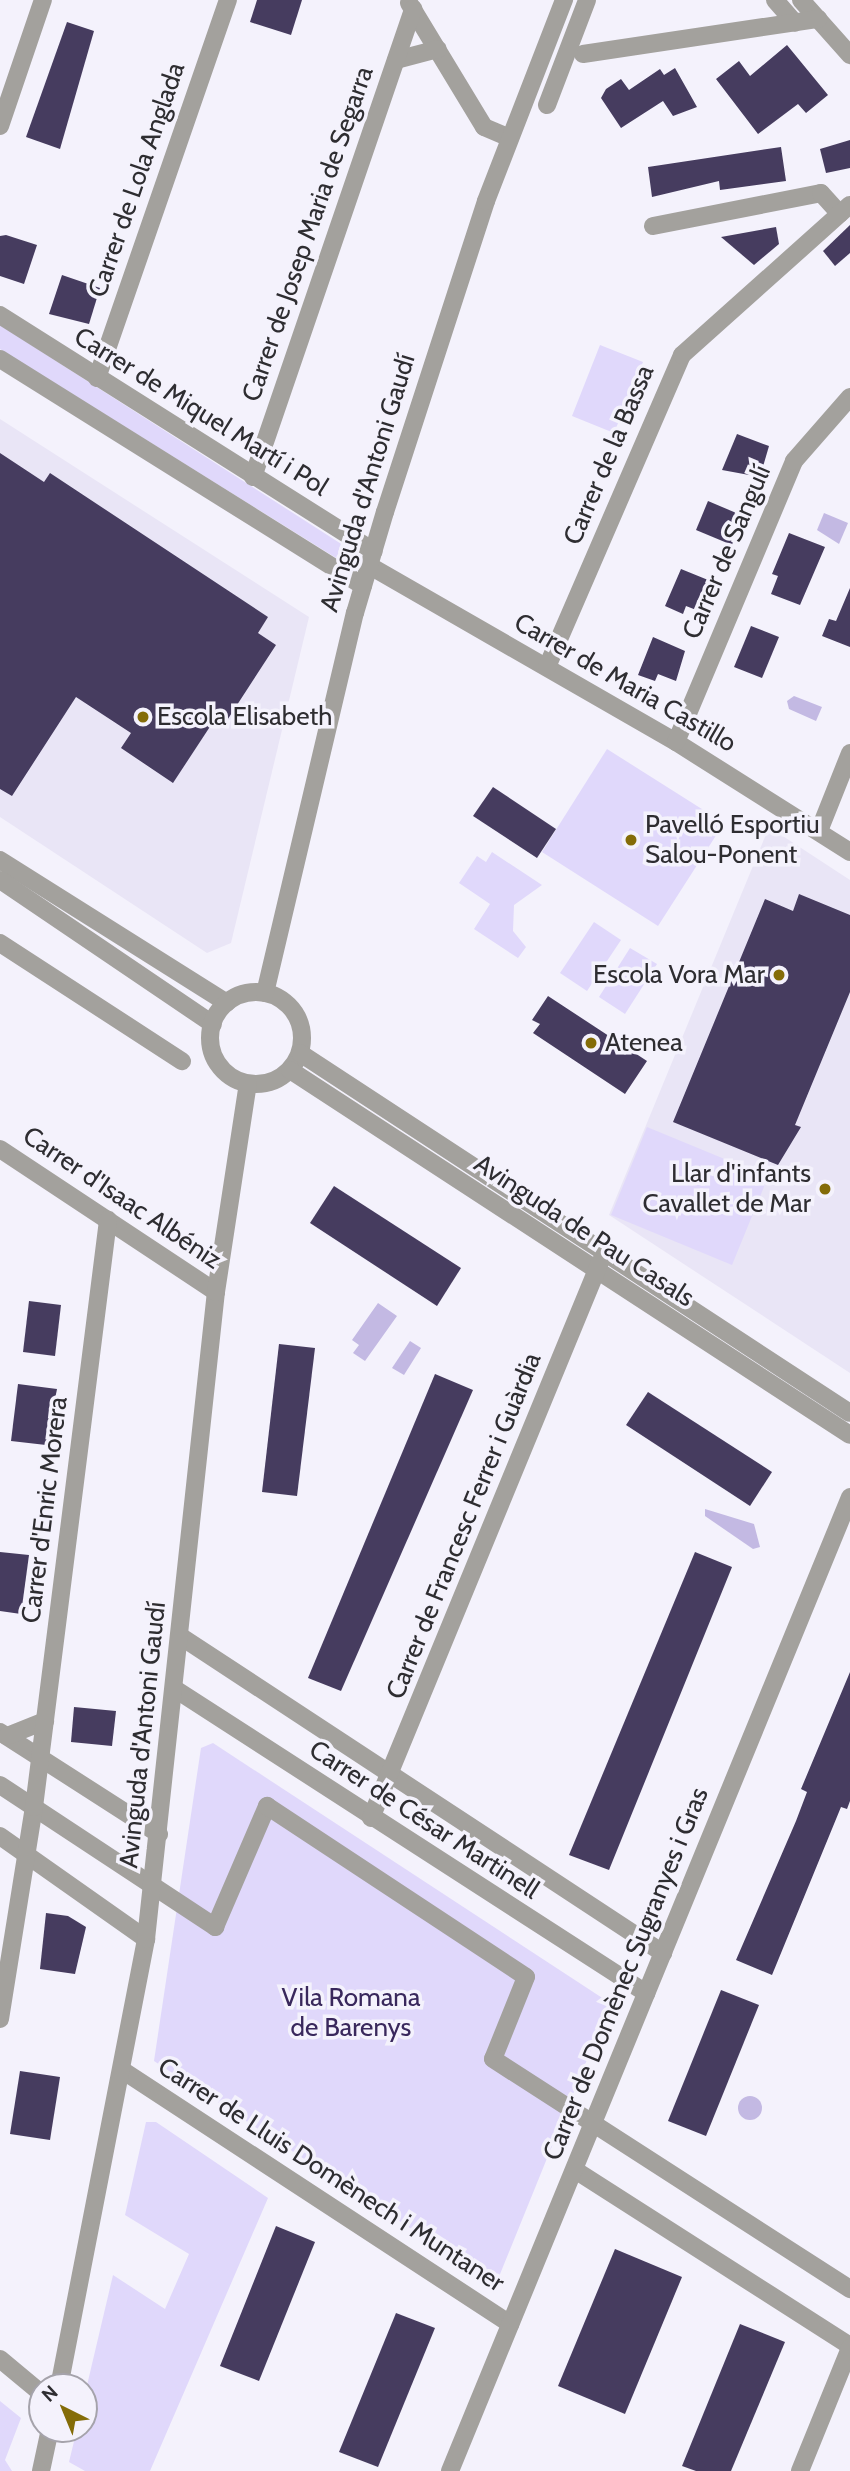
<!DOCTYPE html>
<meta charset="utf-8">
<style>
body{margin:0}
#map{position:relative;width:850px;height:2471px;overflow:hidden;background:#f4f2fc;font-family:Cabin,sans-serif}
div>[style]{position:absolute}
.built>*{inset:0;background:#e9e5f6}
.green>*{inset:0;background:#e0d8fb}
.water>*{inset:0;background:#c3b9e3}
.round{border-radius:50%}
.building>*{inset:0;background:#463c5f}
.minor>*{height:18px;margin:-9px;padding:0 9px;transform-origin:9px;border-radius:9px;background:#a3a19d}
.minor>.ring{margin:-9px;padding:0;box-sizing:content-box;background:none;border:18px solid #a3a19d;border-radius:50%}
.dots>*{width:19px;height:19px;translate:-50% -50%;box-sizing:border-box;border:4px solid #f4f2fc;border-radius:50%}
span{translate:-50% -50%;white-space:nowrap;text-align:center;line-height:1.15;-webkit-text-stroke:7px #f4f2fc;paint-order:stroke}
.street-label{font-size:26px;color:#2e2d31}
.poi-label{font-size:26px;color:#2e2d31}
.left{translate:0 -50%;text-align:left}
.right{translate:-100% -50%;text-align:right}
.park-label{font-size:26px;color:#39285c}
.north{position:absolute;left:28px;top:2373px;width:70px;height:70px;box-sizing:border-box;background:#f4f2fc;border:2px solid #a5a3ab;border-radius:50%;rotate:317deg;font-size:19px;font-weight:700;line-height:28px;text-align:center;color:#2e2d31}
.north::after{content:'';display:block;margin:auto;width:24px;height:32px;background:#846c08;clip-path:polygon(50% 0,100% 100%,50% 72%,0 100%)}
</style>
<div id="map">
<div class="built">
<i style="clip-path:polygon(0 419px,309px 617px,231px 943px,207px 953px,0 817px)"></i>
<i style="clip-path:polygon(769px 827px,850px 880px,850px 1373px,609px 1215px)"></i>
</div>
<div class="green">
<i style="clip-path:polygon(0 325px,346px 547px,341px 561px,0 349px)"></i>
<i style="clip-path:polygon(600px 345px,643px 362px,614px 433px,572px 416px)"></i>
<i style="clip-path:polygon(607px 749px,724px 823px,658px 926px,542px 852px)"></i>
<i style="clip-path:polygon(492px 852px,542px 885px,514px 905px,513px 931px,526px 947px,518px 958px,474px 929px,490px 904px,459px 883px,477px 856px,486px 862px)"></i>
<i style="clip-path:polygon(594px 922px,621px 940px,587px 991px,560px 973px)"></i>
<i style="clip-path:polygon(630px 948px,657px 964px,625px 1014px,599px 997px)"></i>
<i style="clip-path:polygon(647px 1127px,768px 1177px,732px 1265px,611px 1215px)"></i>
<i style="clip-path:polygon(213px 1743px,610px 2003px,496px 2284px,154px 2061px,201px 1748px)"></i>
<i style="clip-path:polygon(146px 2122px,156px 2122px,268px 2198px,150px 2471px,85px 2471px,69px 2462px,77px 2429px,84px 2429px,84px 2398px,113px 2275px,165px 2309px,189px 2254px,125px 2215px)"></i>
<i style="clip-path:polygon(0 2401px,21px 2418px,5px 2460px,12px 2471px,0 2471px)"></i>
</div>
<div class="water">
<i style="clip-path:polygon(824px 513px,848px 523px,839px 544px,817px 530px)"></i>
<i style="clip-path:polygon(794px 696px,822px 707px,816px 721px,789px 709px,787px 701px)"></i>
<i style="clip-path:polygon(378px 1303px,397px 1316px,365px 1361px,353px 1353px,359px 1345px,352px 1340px)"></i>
<i style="clip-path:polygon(410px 1341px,421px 1348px,404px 1375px,392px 1368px)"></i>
<i style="clip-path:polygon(705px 1509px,754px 1524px,760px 1547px,753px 1549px,705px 1516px)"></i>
<i class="round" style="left:738px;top:2096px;width:24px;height:24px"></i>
</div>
<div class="building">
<i style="clip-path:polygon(257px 0,302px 0,291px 35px,250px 22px)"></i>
<i style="clip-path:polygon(67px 22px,94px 31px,60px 149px,26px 137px)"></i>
<i style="clip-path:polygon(787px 45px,828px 95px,806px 113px,798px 104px,758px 134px,716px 79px,739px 61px,750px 76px)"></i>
<i style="clip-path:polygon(675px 68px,697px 107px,673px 116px,663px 101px,621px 128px,601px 98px,606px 89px,621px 79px,629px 90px,660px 69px,664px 75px)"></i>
<i style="clip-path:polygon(850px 140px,850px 168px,826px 173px,820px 149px)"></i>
<i style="clip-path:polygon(781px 147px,786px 181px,720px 190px,719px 181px,652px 197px,648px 167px)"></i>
<i style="clip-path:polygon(850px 225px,850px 253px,835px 266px,823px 251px)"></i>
<i style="clip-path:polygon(776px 227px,779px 244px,754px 265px,721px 237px)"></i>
<i style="clip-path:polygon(6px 235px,37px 245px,24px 284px,0 276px,0 236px)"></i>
<i style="clip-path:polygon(62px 275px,100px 288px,89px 324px,49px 314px)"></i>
<i style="clip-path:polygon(737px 434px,769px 446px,760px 477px,722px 470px)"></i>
<i style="clip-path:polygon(0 453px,44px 482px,50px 473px,268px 617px,258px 633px,276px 645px,224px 725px,215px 719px,173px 783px,121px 748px,131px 733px,76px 697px,12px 796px,0 789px)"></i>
<i style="clip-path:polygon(708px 501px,741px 515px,732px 545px,696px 530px)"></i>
<i style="clip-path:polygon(789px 533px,825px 547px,800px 605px,771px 594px,778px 576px,772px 574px)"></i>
<i style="clip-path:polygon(681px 569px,713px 582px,704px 613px,686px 606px,683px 614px,665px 606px)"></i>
<i style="clip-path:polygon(850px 588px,850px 647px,822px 636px,829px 619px,836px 621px)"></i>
<i style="clip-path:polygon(751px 626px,779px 637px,762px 678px,734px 667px)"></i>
<i style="clip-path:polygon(653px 637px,685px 651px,676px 681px,658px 674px,655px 681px,638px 675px)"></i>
<i style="clip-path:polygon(493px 787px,556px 829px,537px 858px,473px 816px)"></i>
<i style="clip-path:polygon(799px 894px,850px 915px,850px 992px,795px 1125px,801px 1127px,778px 1165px,673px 1122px,765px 899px,793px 911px)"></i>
<i style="clip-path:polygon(548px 996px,647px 1061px,625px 1094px,533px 1033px,540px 1024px,532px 1020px)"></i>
<i style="clip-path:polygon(334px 1186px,461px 1268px,437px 1306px,310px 1223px)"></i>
<i style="clip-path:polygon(29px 1301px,61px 1305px,55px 1356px,23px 1352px)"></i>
<i style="clip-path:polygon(279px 1344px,315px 1348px,297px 1496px,262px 1492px)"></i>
<i style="clip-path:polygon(435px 1374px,473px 1390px,341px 1691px,308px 1678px)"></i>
<i style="clip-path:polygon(18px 1384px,57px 1389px,46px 1445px,11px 1441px)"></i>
<i style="clip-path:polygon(648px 1392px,772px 1472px,750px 1506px,626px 1425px)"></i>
<i style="clip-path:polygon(0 1552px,29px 1555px,21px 1614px,0 1611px)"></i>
<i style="clip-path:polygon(695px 1552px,732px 1567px,609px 1870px,569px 1855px)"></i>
<i style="clip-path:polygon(850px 1672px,850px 1801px,847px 1809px,841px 1807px,772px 1975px,736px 1960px,796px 1821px,807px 1792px,801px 1789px)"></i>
<i style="clip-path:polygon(74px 1707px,116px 1711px,112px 1746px,71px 1742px)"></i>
<i style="clip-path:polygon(46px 1913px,68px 1916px,86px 1927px,75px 1974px,40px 1969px)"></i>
<i style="clip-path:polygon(721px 1990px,759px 2005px,706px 2136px,668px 2121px)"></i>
<i style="clip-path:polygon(20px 2071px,60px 2077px,50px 2140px,10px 2134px)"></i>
<i style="clip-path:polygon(276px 2226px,315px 2242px,259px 2381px,220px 2366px)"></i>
<i style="clip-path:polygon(615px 2249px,682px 2277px,625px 2414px,558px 2386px)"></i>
<i style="clip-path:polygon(396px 2313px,435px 2328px,378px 2467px,339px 2452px)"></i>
<i style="clip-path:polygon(740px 2324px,785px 2342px,731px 2471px,696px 2471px,682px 2466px)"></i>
</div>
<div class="minor">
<i style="left:775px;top:0;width:30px;rotate:49deg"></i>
<i style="left:801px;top:0;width:74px;rotate:48.3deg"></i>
<i style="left:409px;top:3px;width:145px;rotate:58.8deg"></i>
<i style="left:484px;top:127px;width:28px;rotate:23deg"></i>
<i style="left:583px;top:54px;width:238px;rotate:-8.5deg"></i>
<i style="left:396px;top:60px;width:43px;rotate:-14.7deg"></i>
<i style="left:547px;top:105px;width:112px;rotate:-69.1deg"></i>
<i style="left:0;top:126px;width:133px;rotate:-71.2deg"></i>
<i style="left:653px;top:226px;width:171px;rotate:-11.1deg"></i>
<i style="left:821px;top:193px;width:28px;rotate:48deg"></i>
<i style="left:0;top:315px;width:442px;rotate:32.3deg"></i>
<i style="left:0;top:359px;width:428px;rotate:32deg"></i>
<i style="left:97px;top:378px;width:400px;rotate:-70.9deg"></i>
<i style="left:253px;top:477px;width:495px;rotate:-71.1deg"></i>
<i style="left:370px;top:566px;width:353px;rotate:29.9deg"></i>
<i style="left:676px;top:742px;width:206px;rotate:32.3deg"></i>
<i style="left:547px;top:667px;width:340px;rotate:-66.6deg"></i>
<i style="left:682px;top:355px;width:225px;rotate:-41.8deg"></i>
<i style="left:676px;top:742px;width:305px;rotate:-67.2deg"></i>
<i style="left:794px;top:461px;width:85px;rotate:-48.8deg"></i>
<i style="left:819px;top:831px;width:84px;rotate:-68.3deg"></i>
<i style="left:0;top:860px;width:268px;rotate:32.2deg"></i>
<i style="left:0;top:880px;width:257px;rotate:34.1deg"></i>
<i style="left:0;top:943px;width:217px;rotate:33deg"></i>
<i class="ring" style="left:210px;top:992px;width:74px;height:74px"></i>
<i style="left:265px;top:993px;width:391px;rotate:-76.7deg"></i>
<i style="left:355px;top:613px;width:105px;rotate:-73.5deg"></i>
<i style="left:385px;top:512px;width:327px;rotate:-72deg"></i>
<i style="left:486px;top:201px;width:216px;rotate:-68.8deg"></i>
<i style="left:300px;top:1053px;width:657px;rotate:33.21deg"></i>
<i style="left:290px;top:1070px;width:668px;rotate:33.1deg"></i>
<i style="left:0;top:1149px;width:259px;rotate:33.5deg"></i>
<i style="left:180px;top:1636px;width:578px;rotate:33.28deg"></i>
<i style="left:175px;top:1689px;width:561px;rotate:32.84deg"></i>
<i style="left:0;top:1732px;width:189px;rotate:32.7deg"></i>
<i style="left:7px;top:1736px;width:41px;rotate:-21.5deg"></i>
<i style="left:0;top:1785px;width:258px;rotate:33.4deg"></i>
<i style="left:215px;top:1927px;width:132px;rotate:-66.7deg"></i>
<i style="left:267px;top:1806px;width:310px;rotate:33.4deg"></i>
<i style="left:526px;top:1977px;width:88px;rotate:111.9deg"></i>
<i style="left:493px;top:2059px;width:425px;rotate:32.8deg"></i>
<i style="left:371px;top:1818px;width:601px;rotate:-67.61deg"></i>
<i style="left:0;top:1836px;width:179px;rotate:35.2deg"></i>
<i style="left:0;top:2019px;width:215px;rotate:-80.9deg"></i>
<i style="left:34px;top:1807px;width:592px;rotate:-82.81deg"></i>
<i style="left:122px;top:2070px;width:464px;rotate:33.2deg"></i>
<i style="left:575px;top:2170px;width:326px;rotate:32.6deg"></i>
<i style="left:0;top:2359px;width:55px;rotate:39.8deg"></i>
<i style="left:59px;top:2387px;width:456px;rotate:-79deg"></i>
<i style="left:146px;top:1939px;width:651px;rotate:-83.83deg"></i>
<i style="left:216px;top:1292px;width:210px;rotate:-81.3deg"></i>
<i style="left:41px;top:2471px;width:43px;rotate:-77.9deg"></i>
<i style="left:450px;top:2471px;width:1053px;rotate:-67.67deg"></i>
<i style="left:800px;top:2471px;width:133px;rotate:-67.9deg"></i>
</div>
<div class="dots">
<i style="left:143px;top:717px;background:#846c08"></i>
<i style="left:631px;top:840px;background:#846c08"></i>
<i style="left:779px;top:975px;background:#846c08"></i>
<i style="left:591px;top:1043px;background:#846c08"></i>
<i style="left:825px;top:1189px;background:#846c08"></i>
</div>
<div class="street-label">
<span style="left:137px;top:180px;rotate:-71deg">Carrer de Lola Anglada</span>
<span style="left:308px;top:234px;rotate:-71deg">Carrer de Josep Maria de Segarra</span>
<span style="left:201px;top:412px;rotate:32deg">Carrer de Miquel Martí i Pol</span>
<span style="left:609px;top:455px;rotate:-67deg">Carrer de la Bassa</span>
<span style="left:368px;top:483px;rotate:-73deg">Avinguda d'Antoni Gaudí</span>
<span style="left:727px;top:552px;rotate:-67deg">Carrer de Sangulí</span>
<span style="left:625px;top:683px;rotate:30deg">Carrer de Maria Castillo</span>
<span style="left:122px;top:1198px;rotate:34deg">Carrer d'Isaac Albéniz</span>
<span style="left:584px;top:1231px;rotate:33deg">Avinguda de Pau Casals</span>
<span style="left:45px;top:1510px;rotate:-83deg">Carrer d'Enric Morera</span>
<span style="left:464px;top:1526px;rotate:-68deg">Carrer de Francesc Ferrer i Guàrdia</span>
<span style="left:143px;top:1735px;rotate:-84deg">Avinguda d'Antoni Gaudí</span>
<span style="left:424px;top:1820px;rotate:33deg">Carrer de César Martinell</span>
<span style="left:626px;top:1974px;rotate:-68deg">Carrer de Domènec Sugranyes i Gras</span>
<span style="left:331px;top:2175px;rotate:33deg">Carrer de Lluis Domènech i Muntaner</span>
</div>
<div class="poi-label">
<span class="left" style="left:157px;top:717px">Escola Elisabeth</span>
<span class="left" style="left:645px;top:840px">Pavelló Esportiu<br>Salou-Ponent</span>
<span class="right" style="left:765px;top:975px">Escola Vora Mar</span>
<span class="left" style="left:605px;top:1043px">Atenea</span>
<span class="right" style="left:811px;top:1189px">Llar d'infants<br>Cavallet de Mar</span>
</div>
<div class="park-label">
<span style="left:351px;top:2013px">Vila Romana<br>de Barenys</span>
</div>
<div class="north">N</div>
</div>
